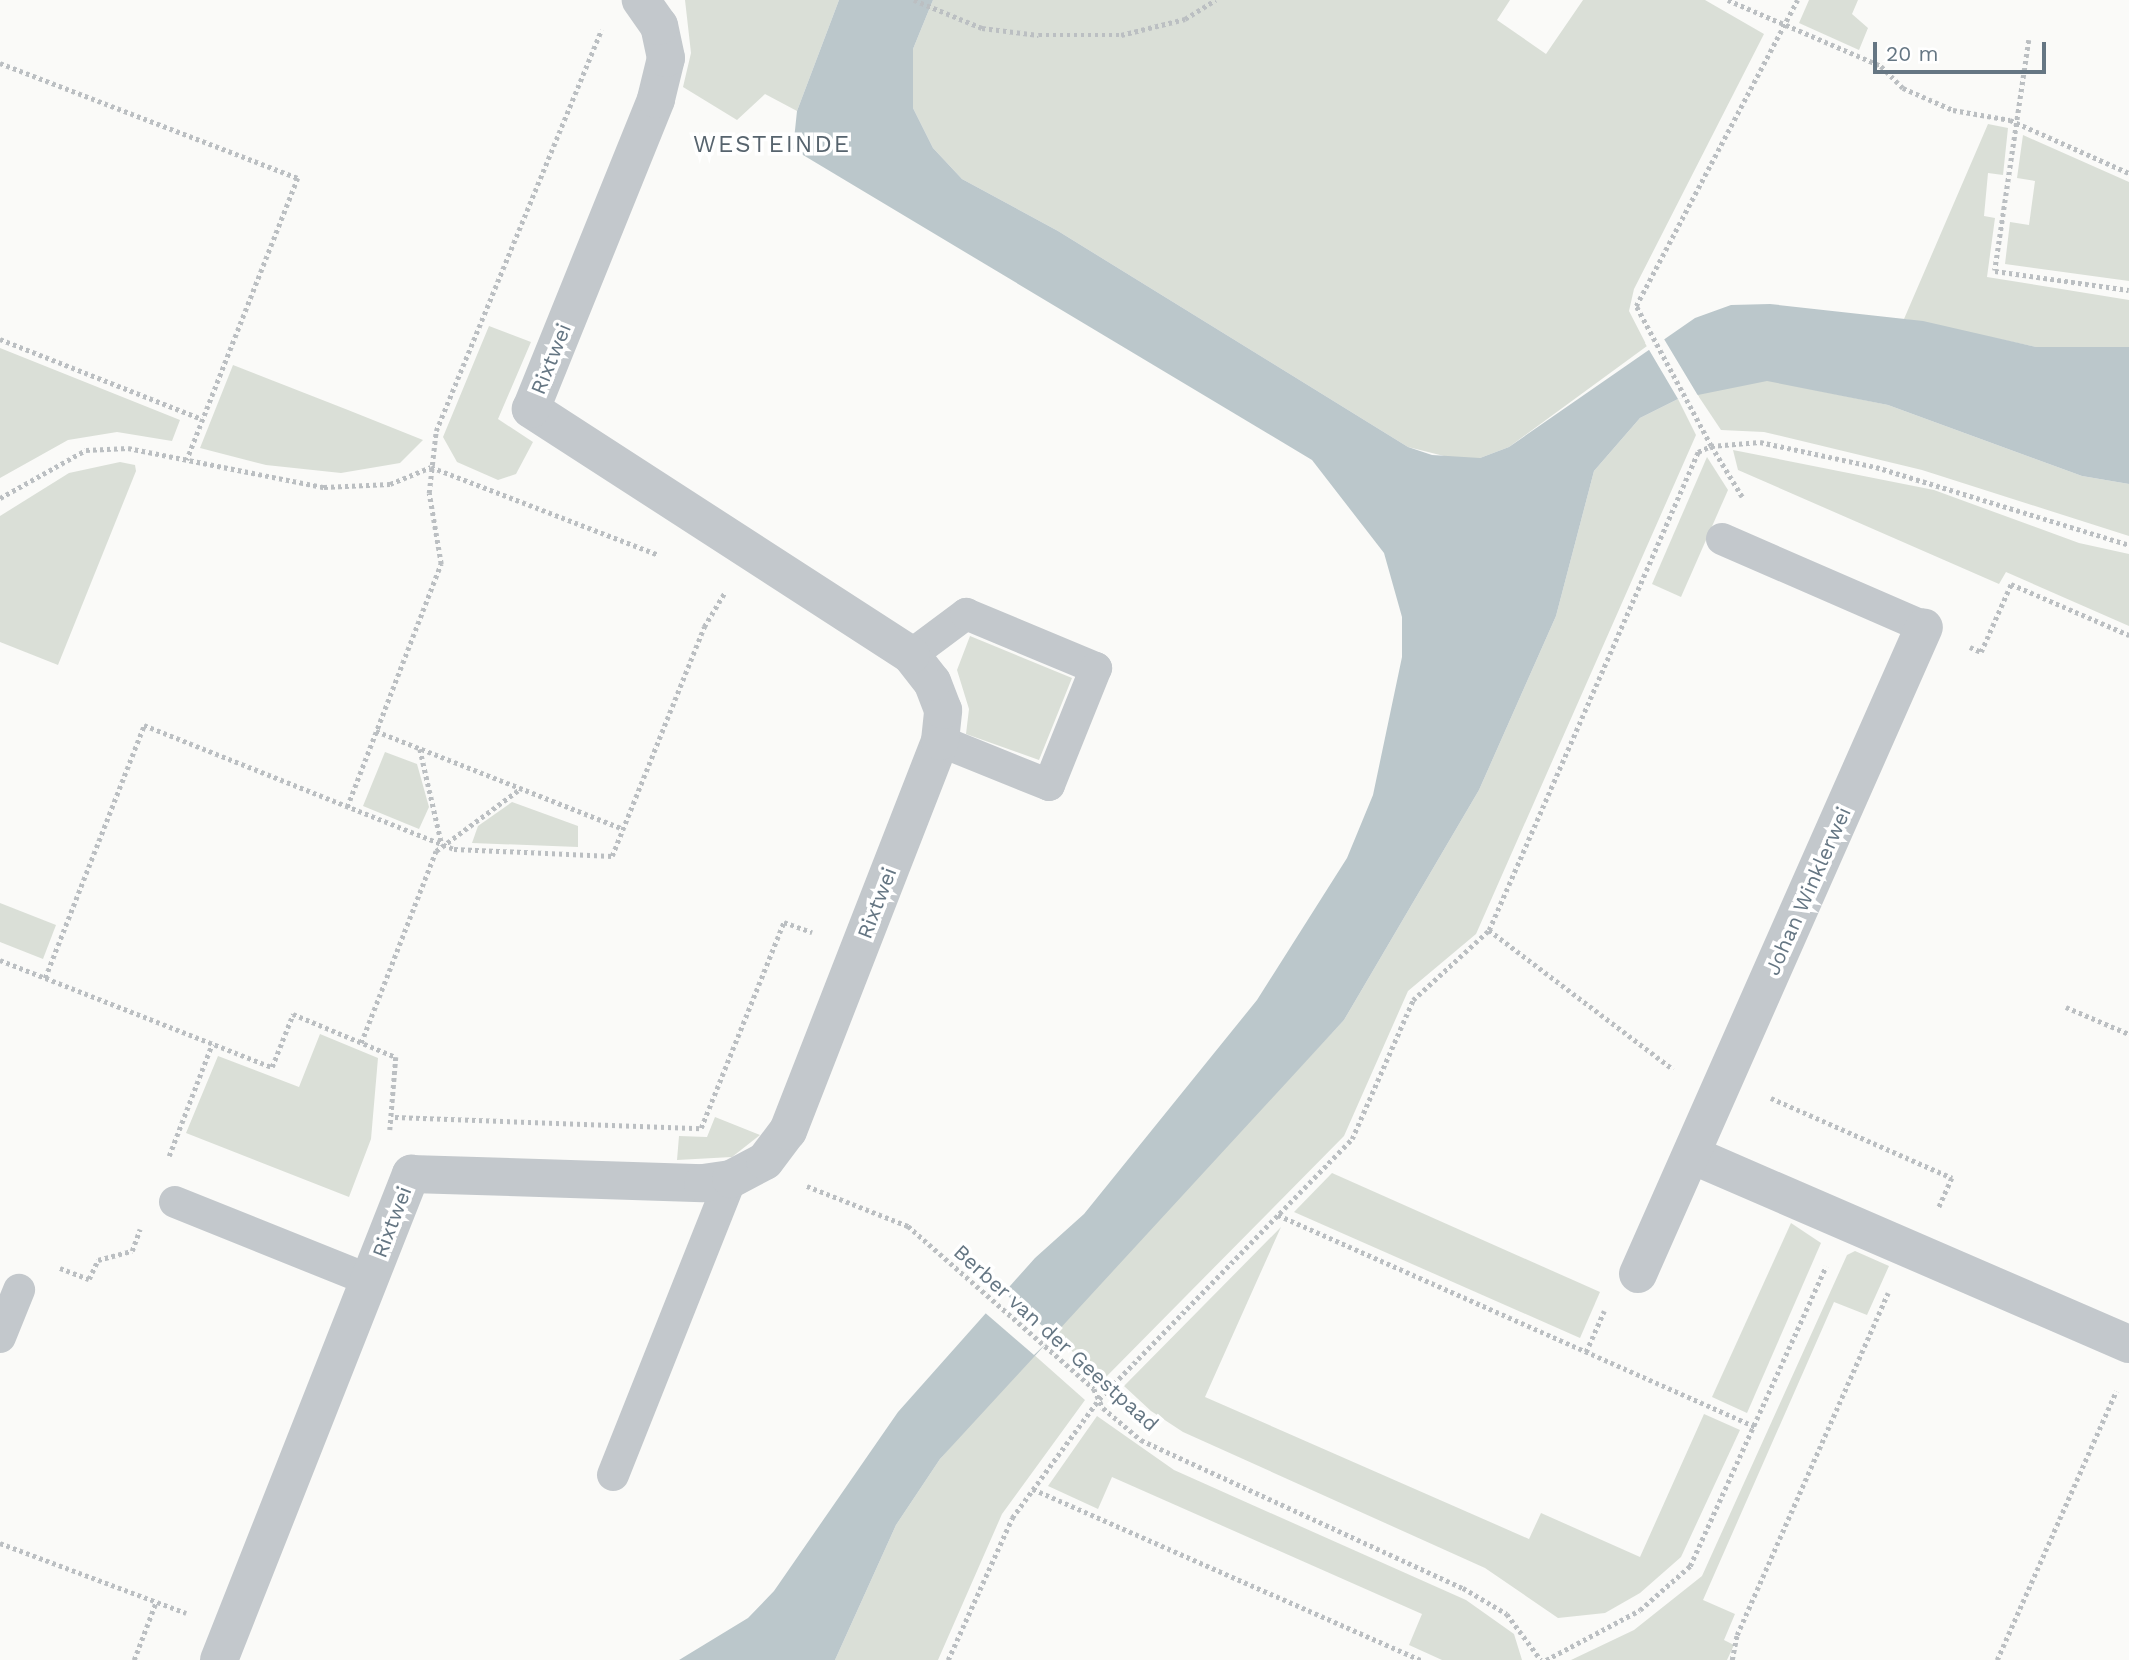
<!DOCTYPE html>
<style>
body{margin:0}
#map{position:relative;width:2129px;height:1660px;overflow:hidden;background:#fafaf8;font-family:"Work Sans",sans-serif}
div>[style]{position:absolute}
.green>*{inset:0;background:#dadfd7}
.water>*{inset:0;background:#bbc7cb}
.pier>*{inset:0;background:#fafaf8}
.path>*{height:4.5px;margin-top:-2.25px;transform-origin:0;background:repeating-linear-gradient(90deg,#bbbfc2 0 3.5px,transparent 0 7px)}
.lane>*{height:32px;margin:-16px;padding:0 16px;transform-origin:16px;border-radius:16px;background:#c3c8cc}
.street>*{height:38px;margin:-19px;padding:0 19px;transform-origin:19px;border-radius:19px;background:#c3c8cc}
span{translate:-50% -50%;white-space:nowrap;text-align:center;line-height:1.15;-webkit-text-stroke:7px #fff;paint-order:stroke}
.street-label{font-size:21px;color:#657683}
.quarter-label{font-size:24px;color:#57646e;letter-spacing:2px}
.scale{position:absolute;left:1873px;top:42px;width:173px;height:32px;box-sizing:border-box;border:4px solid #657683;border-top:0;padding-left:9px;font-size:21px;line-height:24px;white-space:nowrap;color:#657683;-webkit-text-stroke:5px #fff;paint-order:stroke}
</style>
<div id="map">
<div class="green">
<i style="clip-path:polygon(685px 0,839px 0,797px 111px,765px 94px,737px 120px,683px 87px,691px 53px)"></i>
<i style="clip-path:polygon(933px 0,1510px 0,1497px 20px,1546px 54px,1583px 0,1705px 0,1764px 34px,1634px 289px,1629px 311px,1647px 346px,1509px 447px,1480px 458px,1452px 458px,1408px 447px,1058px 231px,962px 179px,933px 148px,913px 108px,913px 49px)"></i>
<i style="clip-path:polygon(1809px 0,1858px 0,1852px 14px,1868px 28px,1859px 50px,1799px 23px)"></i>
<i style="clip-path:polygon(1988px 124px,2008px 128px,2003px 175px,1988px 173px,1984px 216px,1995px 218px,1987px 277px,2129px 300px,2129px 347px,2036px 347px,1904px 319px)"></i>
<i style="clip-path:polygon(2023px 135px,2129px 182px,2129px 281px,2005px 264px,2010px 222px,2029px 225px,2035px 181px,2017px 178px)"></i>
<i style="clip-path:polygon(489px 326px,531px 342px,498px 419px,533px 442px,516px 474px,498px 480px,457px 462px,443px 437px)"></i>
<i style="clip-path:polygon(0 348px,180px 420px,172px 441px,117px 432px,68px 440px,0 478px)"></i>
<i style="clip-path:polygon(233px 365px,348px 410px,423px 440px,400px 463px,341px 473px,266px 465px,200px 448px)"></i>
<i style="clip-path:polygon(1767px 380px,1888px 405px,2082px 476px,2129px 484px,2129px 536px,1922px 470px,1764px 432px,1721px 430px,1697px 394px)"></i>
<i style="clip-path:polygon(1678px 399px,1696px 435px,1476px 934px,1408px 991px,1344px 1136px,1104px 1379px,1051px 1333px,1344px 1020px,1479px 790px,1556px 616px,1594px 471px,1640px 418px)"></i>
<i style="clip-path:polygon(1733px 450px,1934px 490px,2079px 543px,2129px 554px,2129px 626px,2006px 572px,1999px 584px,1738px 470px)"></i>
<i style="clip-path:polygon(1707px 457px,1728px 490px,1681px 597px,1652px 584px)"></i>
<i style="clip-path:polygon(120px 462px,135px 465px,136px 471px,58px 665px,0 642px,0 516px,69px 473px)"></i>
<i style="clip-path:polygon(970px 636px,1072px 678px,1039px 760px,966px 734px,969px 709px,957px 670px)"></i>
<i style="clip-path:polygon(385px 752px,417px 764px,429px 807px,419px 829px,363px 806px)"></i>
<i style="clip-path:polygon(512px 802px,578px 826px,578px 847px,472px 843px,478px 826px)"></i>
<i style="clip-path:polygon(0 903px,56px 925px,43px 959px,0 942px)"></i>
<i style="clip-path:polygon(320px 1034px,378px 1058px,371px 1139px,349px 1197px,186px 1133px,218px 1056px,299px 1087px)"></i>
<i style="clip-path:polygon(715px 1117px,760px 1135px,732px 1157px,677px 1160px,679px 1136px,707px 1137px)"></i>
<i style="clip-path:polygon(1332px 1173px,1600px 1292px,1580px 1338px,1294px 1212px)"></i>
<i style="clip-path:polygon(1791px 1223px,1821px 1243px,1747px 1413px,1712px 1397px)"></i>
<i style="clip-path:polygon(1281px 1227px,1205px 1397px,1529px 1539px,1541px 1513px,1640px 1557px,1704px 1414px,1740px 1430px,1681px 1557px,1640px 1593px,1605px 1613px,1558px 1618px,1485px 1568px,1183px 1432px,1151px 1411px,1124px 1386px)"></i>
<i style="clip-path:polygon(1855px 1251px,1889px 1266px,1867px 1315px,1834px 1302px,1703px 1600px,1735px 1614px,1724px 1640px,1734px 1645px,1727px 1660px,1571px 1660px,1634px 1630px,1702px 1576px,1847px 1255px)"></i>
<i style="clip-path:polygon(1032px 1353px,1085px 1400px,1002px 1514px,938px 1660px,835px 1660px,896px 1525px,940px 1459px)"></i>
<i style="clip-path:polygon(1097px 1416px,1174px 1470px,1466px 1600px,1514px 1634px,1522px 1660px,1442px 1660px,1409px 1645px,1422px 1614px,1112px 1477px,1098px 1509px,1048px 1486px)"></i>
</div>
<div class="water">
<i style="clip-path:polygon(839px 0,933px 0,913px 49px,913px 108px,933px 148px,962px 179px,1058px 231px,1408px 447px,1432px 455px,1480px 458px,1509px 447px,1695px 318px,1731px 305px,1770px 304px,1923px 321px,2036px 347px,2129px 347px,2129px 484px,2082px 476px,1888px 405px,1767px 381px,1678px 399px,1640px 418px,1594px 471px,1556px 616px,1479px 790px,1344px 1020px,940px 1459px,896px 1525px,835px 1660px,679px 1660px,748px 1618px,774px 1591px,898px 1412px,1035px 1258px,1084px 1214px,1257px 1000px,1347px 858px,1373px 795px,1402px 657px,1402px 617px,1384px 553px,1312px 460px,793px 149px,797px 111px)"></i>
</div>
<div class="pier">
<i style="clip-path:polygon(1661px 334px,1697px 394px,1699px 397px,1678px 399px,1645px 343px)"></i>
<i style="clip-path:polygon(1000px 1289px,1054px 1336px,1034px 1355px,983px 1311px)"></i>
</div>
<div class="path">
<i style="left:914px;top:0;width:74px;rotate:22.4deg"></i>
<i style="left:982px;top:28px;width:57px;rotate:7deg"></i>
<i style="left:1039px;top:35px;width:82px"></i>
<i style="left:1121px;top:35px;width:66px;rotate:-14deg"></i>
<i style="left:1185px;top:19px;width:36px;rotate:-32deg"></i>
<i style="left:1728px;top:0;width:167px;rotate:23.3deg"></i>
<i style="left:1881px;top:66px;width:31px;rotate:45deg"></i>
<i style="left:1903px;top:88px;width:55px;rotate:23.7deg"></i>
<i style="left:1953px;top:110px;width:58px;rotate:10deg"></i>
<i style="left:2010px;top:120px;width:130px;rotate:24deg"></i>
<i style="left:2029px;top:40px;width:233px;rotate:98.4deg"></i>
<i style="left:1995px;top:271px;width:135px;rotate:8.1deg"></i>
<i style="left:0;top:63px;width:319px;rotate:21.1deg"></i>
<i style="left:298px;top:178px;width:303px;rotate:111.5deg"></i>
<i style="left:0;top:339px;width:217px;rotate:21.6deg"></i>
<i style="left:1742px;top:497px;width:60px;rotate:-121.3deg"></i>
<i style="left:1711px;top:446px;width:49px;rotate:-4.7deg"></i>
<i style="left:1760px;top:442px;width:119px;rotate:12.2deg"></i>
<i style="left:1876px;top:467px;width:265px;rotate:17.1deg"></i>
<i style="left:0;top:498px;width:98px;rotate:-29.2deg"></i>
<i style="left:86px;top:450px;width:42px;rotate:-2.7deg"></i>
<i style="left:128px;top:448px;width:200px;rotate:11.3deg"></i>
<i style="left:324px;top:487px;width:66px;rotate:-2.6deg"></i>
<i style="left:390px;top:484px;width:44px;rotate:-22.5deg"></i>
<i style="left:431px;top:467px;width:244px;rotate:21.1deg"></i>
<i style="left:1970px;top:647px;width:12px;rotate:24deg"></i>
<i style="left:1981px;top:652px;width:74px;rotate:-66.2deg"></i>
<i style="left:2011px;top:584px;width:129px;rotate:23.4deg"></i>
<i style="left:376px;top:731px;width:266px;rotate:21.6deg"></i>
<i style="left:420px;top:749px;width:98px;rotate:77.1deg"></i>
<i style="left:347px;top:807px;width:261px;rotate:-68.9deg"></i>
<i style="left:441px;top:564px;width:72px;rotate:-99.6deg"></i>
<i style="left:429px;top:493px;width:62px;rotate:-83.6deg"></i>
<i style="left:436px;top:431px;width:434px;rotate:-67.6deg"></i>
<i style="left:1489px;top:930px;width:231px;rotate:37.1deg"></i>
<i style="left:0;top:960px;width:292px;rotate:21.5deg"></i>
<i style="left:272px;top:1067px;width:57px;rotate:-68.4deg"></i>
<i style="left:293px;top:1014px;width:112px;rotate:22.7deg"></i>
<i style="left:396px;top:1057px;width:73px;rotate:94.7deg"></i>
<i style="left:45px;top:978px;width:272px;rotate:-68.6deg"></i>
<i style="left:144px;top:725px;width:334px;rotate:21.8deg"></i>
<i style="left:454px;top:849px;width:158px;rotate:2.5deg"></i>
<i style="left:612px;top:856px;width:247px;rotate:-68.1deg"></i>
<i style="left:704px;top:627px;width:41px;rotate:-59deg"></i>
<i style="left:2066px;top:1007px;width:69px;rotate:23.2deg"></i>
<i style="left:361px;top:1043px;width:206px;rotate:-68.7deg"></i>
<i style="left:436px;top:851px;width:106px;rotate:-36.5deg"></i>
<i style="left:1771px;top:1098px;width:198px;rotate:23.8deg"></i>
<i style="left:1952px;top:1178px;width:34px;rotate:114deg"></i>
<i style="left:395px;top:1117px;width:306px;rotate:2.1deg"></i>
<i style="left:701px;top:1128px;width:222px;rotate:-68.1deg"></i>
<i style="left:784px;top:922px;width:30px;rotate:20deg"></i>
<i style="left:169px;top:1156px;width:120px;rotate:-69deg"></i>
<i style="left:807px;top:1186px;width:109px;rotate:21.6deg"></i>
<i style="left:908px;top:1226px;width:247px;rotate:41.2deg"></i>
<i style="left:1094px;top:1389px;width:21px;rotate:65deg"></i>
<i style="left:1103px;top:1408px;width:50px;rotate:40.1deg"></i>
<i style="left:1141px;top:1440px;width:354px;rotate:24.7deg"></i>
<i style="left:1463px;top:1588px;width:51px;rotate:30.6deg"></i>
<i style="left:1507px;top:1614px;width:57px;rotate:53.5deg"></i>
<i style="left:1278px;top:1215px;width:523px;rotate:23.92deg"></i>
<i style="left:60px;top:1268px;width:31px;rotate:21deg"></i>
<i style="left:89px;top:1279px;width:21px;rotate:-65deg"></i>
<i style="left:98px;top:1260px;width:35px;rotate:-15deg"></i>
<i style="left:132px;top:1251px;width:23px;rotate:-70deg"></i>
<i style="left:1586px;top:1352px;width:45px;rotate:-66.3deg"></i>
<i style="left:1033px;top:1489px;width:424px;rotate:23.8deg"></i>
<i style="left:0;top:1543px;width:199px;rotate:20.6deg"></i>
<i style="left:134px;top:1660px;width:62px;rotate:-69.2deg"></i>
<i style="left:948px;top:1660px;width:156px;rotate:-65.7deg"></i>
<i style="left:1012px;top:1518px;width:147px;rotate:-53.8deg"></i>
<i style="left:1099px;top:1399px;width:363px;rotate:-45.8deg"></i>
<i style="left:1352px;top:1139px;width:152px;rotate:-66.3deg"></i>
<i style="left:1413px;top:1000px;width:103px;rotate:-42.6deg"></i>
<i style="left:1489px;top:930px;width:522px;rotate:-66.38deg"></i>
<i style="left:1698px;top:452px;width:14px;rotate:-25deg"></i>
<i style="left:1711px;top:446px;width:159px;rotate:-118.2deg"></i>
<i style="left:1636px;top:306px;width:346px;rotate:-62.2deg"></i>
<i style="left:1546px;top:1660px;width:106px;rotate:-28deg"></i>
<i style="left:1640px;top:1610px;width:67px;rotate:-41.3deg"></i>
<i style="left:1690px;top:1566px;width:329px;rotate:-65.6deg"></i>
<i style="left:1732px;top:1660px;width:25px;rotate:-79deg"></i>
<i style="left:1737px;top:1635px;width:374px;rotate:-66.2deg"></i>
<i style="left:1997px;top:1660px;width:294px;rotate:-66.1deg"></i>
</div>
<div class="lane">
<i style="left:1722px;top:539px;width:220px;rotate:23.5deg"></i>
<i style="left:911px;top:655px;width:69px;rotate:-36.7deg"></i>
<i style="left:966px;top:614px;width:141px;rotate:22.6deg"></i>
<i style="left:1096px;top:668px;width:126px;rotate:111.9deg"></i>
<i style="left:1049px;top:785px;width:118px;rotate:-158deg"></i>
<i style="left:175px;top:1202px;width:209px;rotate:21.9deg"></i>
<i style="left:0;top:1337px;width:51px;rotate:-68deg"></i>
<i style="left:613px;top:1475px;width:319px;rotate:-68.3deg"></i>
</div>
<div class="street">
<i style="left:1692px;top:1155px;width:476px;rotate:23.4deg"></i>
<i style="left:1638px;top:1274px;width:707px;rotate:-66.15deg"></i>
<i style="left:219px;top:1660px;width:523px;rotate:-68.44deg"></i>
<i style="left:411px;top:1174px;width:292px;rotate:1.8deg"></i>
<i style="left:703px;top:1183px;width:28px;rotate:-8deg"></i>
<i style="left:731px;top:1179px;width:38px;rotate:-28deg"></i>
<i style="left:765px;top:1161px;width:38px;rotate:-53deg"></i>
<i style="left:788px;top:1131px;width:419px;rotate:-68.7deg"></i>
<i style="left:940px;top:741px;width:31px;rotate:-84deg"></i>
<i style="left:943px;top:710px;width:30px;rotate:-111deg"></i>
<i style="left:932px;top:682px;width:34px;rotate:-128deg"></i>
<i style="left:911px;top:655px;width:453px;rotate:-147.1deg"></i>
<i style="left:531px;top:409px;width:334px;rotate:-68deg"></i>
<i style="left:656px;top:99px;width:42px;rotate:-76.3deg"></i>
<i style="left:666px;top:58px;width:33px;rotate:-102deg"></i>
<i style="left:659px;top:26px;width:32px;rotate:-125deg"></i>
</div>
<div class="street-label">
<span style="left:551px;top:359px;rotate:-68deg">Rixtwei</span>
<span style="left:1808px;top:891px;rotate:-66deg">Johan Winklerwei</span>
<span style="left:877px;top:903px;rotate:-69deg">Rixtwei</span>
<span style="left:392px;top:1222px;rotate:-69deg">Rixtwei</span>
<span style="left:1056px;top:1338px;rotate:42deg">Berber van der Geestpaad</span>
</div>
<div class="quarter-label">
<span style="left:772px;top:145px">WESTEINDE</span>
</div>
<div class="scale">20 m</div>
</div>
